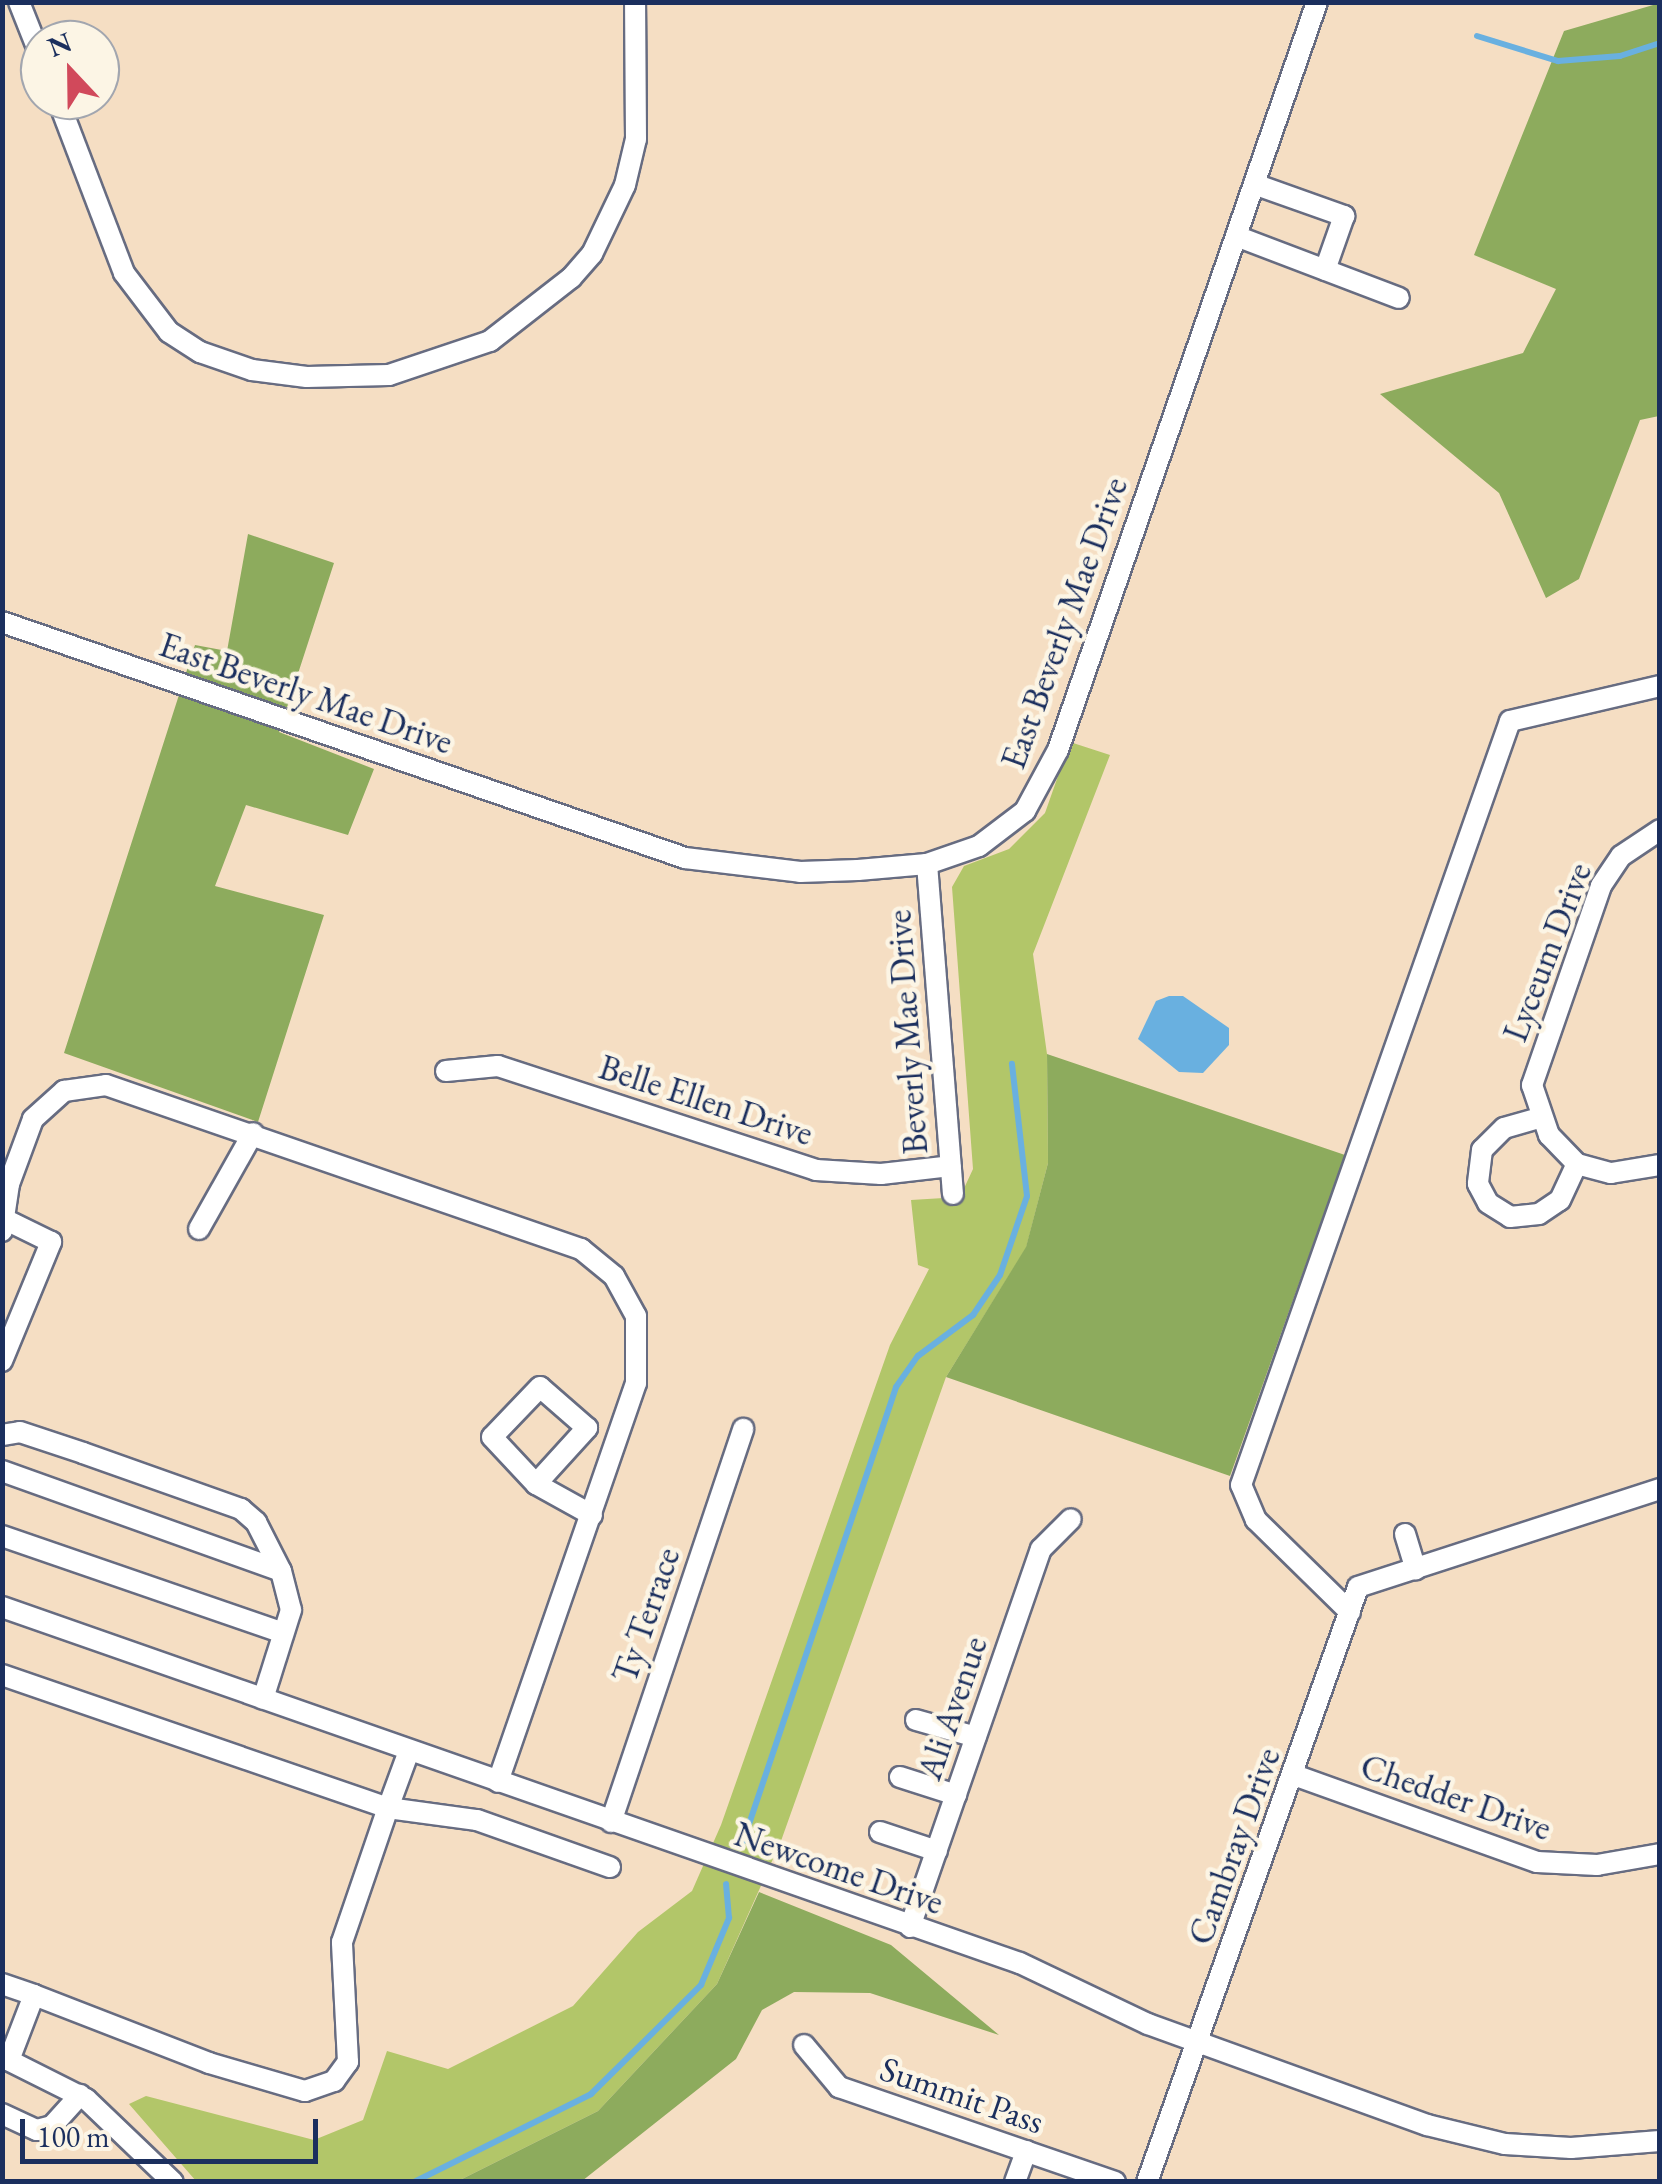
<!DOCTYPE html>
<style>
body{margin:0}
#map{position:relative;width:1662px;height:2184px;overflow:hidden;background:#f5dec3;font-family:"EB Garamond",serif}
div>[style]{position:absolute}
.green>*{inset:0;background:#b2c669}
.forest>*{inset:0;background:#8dab5d}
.water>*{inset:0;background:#69b0e0}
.stream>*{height:6px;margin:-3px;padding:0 3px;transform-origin:3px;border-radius:3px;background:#69b0e0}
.roads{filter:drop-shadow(2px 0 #676c81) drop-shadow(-2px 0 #676c81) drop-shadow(0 2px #676c81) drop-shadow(0 -2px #676c81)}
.minor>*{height:20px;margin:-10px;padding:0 10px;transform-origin:10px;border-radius:10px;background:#fff}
span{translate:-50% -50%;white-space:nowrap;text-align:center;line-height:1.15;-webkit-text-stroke:9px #fcf5e5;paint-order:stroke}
.street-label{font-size:35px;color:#1b2f5e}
.frame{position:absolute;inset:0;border:5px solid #1b2f5e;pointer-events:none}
.north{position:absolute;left:20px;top:20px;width:100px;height:100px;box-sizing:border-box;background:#fcf5e5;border:2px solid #a2a6af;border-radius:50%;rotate:338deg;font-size:28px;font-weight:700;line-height:40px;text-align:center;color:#1b2f5e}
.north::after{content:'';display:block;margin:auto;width:35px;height:45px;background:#d1495b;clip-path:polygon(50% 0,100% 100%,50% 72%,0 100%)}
.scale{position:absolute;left:20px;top:2119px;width:298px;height:45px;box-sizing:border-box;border:5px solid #1b2f5e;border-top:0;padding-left:12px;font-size:30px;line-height:35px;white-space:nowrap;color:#1b2f5e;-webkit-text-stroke:8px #fcf5e5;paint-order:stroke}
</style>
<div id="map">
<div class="green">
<i style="clip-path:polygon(1070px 742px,1110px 755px,1033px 954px,1047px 1054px,1048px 1163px,1026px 1248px,946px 1377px,781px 1841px,717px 1984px,598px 2111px,458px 2181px,196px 2181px,129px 2104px,146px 2096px,314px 2140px,363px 2120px,387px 2051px,448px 2069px,573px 2006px,638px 1932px,692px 1891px,721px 1825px,890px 1345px,929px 1269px,918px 1265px,911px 1200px,960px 1197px,973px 1169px,952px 887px,964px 866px,1009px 849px,1045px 813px)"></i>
</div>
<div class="forest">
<i style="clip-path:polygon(1660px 3px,1659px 416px,1640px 420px,1579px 579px,1546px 598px,1499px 493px,1380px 394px,1523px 353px,1556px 289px,1474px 255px,1564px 31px)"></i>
<i style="clip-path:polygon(248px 534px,334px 563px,279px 732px,374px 769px,348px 835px,246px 805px,215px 886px,324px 915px,258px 1122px,64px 1053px,195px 645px,227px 651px)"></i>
<i style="clip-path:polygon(1047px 1054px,1345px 1155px,1230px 1476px,946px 1377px,1026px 1247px,1048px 1163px)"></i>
<i style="clip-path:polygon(759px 1892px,891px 1945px,999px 2035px,870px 1993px,794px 1992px,762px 2010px,736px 2059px,582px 2181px,458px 2181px,598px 2111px,717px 1984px)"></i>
</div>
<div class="water">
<i style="clip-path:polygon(1169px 996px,1183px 996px,1229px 1028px,1229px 1045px,1203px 1073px,1179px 1072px,1138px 1039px,1156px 1001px)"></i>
</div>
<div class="stream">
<i style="left:1477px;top:36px;width:85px;rotate:17.2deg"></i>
<i style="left:1558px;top:61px;width:62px;rotate:-4.6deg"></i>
<i style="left:1620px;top:56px;width:42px;rotate:-18deg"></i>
<i style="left:743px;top:1842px;width:480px;rotate:-71.4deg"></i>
<i style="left:896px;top:1387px;width:38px;rotate:-55deg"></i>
<i style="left:918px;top:1356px;width:69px;rotate:-36.7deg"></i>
<i style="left:973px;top:1315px;width:48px;rotate:-56deg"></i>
<i style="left:1000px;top:1275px;width:83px;rotate:-71.1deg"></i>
<i style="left:1027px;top:1196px;width:133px;rotate:-96.5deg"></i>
<i style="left:414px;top:2182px;width:198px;rotate:-26.4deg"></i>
<i style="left:591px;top:2094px;width:155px;rotate:-44.7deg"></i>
<i style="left:701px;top:1985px;width:73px;rotate:-67.3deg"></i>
<i style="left:729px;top:1918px;width:34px;rotate:-95deg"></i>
</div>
<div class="roads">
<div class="minor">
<i style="left:19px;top:2px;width:57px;rotate:68.4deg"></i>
<i style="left:58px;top:100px;width:185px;rotate:69.1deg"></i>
<i style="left:124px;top:273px;width:74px;rotate:52.7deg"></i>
<i style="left:169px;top:332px;width:37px;rotate:33deg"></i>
<i style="left:200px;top:352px;width:55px;rotate:19.1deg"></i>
<i style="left:252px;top:370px;width:55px;rotate:7.3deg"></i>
<i style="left:307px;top:377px;width:82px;rotate:-1.4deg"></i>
<i style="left:389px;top:375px;width:107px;rotate:-18.6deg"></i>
<i style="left:490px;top:341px;width:103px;rotate:-37.9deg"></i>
<i style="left:571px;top:278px;width:32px;rotate:-49deg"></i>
<i style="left:592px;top:254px;width:76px;rotate:-64.4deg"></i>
<i style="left:625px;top:185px;width:47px;rotate:-76.6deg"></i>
<i style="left:636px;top:139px;width:137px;rotate:-90.4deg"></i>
<i style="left:1254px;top:184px;width:96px;rotate:19.6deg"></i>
<i style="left:1344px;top:216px;width:57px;rotate:109.4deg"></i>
<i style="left:1236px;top:236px;width:174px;rotate:20.8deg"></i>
<i style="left:2px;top:622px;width:723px;rotate:19.06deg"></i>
<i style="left:685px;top:858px;width:116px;rotate:6.9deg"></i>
<i style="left:800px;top:872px;width:58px;rotate:-2deg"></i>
<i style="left:858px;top:870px;width:69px;rotate:-5deg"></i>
<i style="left:927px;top:864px;width:55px;rotate:-19.1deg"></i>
<i style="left:979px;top:846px;width:58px;rotate:-37.3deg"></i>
<i style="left:1025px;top:811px;width:69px;rotate:-61.6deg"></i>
<i style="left:1058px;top:750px;width:792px;rotate:-70.9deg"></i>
<i style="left:1660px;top:830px;width:47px;rotate:146.3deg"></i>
<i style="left:1621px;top:856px;width:36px;rotate:124deg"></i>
<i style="left:1601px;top:886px;width:211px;rotate:109.1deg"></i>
<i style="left:1532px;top:1085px;width:53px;rotate:71.2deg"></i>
<i style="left:1549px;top:1135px;width:40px;rotate:46deg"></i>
<i style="left:1577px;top:1164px;width:35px;rotate:15deg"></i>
<i style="left:1611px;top:1173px;width:50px;rotate:-9.3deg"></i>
<i style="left:927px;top:864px;width:331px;rotate:85.5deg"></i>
<i style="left:446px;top:1071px;width:52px;rotate:-5.5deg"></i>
<i style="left:498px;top:1066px;width:335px;rotate:18.1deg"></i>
<i style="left:816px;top:1170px;width:65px;rotate:3.5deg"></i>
<i style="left:881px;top:1174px;width:70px;rotate:-6.5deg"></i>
<i style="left:1539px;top:1118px;width:36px;rotate:164deg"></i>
<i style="left:1504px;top:1128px;width:31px;rotate:135deg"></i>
<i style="left:1482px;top:1150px;width:34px;rotate:97deg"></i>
<i style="left:1478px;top:1184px;width:21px;rotate:62deg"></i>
<i style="left:1488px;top:1203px;width:26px;rotate:32deg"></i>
<i style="left:1510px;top:1217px;width:29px;rotate:-6deg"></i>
<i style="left:1539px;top:1214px;width:25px;rotate:-34deg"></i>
<i style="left:1560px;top:1200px;width:40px;rotate:-65deg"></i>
<i style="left:199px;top:1229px;width:110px;rotate:-60.6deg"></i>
<i style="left:2px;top:1231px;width:48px;rotate:-81.5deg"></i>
<i style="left:9px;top:1184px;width:69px;rotate:-69.7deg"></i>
<i style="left:33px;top:1119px;width:42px;rotate:-42.1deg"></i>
<i style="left:64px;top:1091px;width:42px;rotate:-8.1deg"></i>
<i style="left:106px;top:1085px;width:503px;rotate:19.05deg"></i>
<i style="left:581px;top:1249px;width:43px;rotate:39.3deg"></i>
<i style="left:614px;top:1276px;width:46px;rotate:61.2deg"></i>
<i style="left:636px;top:1316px;width:67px;rotate:90deg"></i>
<i style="left:636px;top:1383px;width:422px;rotate:109.1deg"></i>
<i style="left:2px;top:1361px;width:129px;rotate:-67.6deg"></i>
<i style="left:51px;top:1242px;width:50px;rotate:-153.9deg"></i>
<i style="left:2px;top:1435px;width:18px;rotate:-9deg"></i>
<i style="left:20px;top:1432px;width:66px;rotate:18.4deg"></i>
<i style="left:83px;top:1453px;width:168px;rotate:19.5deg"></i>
<i style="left:241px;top:1509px;width:20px;rotate:41deg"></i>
<i style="left:256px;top:1522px;width:55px;rotate:63deg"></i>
<i style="left:281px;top:1571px;width:40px;rotate:75.6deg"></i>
<i style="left:291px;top:1610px;width:93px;rotate:107.5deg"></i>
<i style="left:2px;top:1471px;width:296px;rotate:19.7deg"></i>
<i style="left:536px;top:1484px;width:76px;rotate:-47.7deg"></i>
<i style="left:587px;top:1428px;width:62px;rotate:-138.9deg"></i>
<i style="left:540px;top:1387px;width:69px;rotate:133.8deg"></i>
<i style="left:492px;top:1437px;width:64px;rotate:46.9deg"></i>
<i style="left:536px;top:1484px;width:64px;rotate:29deg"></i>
<i style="left:1405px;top:1534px;width:37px;rotate:73deg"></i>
<i style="left:2px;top:1536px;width:297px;rotate:19deg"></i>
<i style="left:2px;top:1607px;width:1078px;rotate:19.28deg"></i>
<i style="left:1020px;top:1963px;width:142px;rotate:25.5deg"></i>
<i style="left:1148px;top:2024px;width:297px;rotate:19.9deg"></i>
<i style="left:1427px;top:2125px;width:80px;rotate:13.7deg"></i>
<i style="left:1505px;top:2144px;width:66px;rotate:3.5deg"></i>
<i style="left:1571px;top:2148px;width:89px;rotate:-4.5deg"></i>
<i style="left:1350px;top:1612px;width:132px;rotate:-135.6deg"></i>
<i style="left:1256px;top:1520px;width:38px;rotate:-113deg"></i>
<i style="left:1241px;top:1485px;width:810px;rotate:-70.6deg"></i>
<i style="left:1510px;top:721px;width:154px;rotate:-13.1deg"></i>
<i style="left:2px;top:1675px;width:408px;rotate:19deg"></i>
<i style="left:388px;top:1808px;width:61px;rotate:-69.8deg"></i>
<i style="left:916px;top:1720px;width:62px;rotate:15.8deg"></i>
<i style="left:1294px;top:1775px;width:258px;rotate:19.7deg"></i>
<i style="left:1537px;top:1862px;width:60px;rotate:2.9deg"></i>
<i style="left:1597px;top:1865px;width:64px;rotate:-9.9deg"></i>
<i style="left:900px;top:1777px;width:59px;rotate:17.8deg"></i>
<i style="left:611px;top:1822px;width:415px;rotate:-71.4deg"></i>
<i style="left:880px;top:1832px;width:60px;rotate:18.4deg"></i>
<i style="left:910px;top:1927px;width:400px;rotate:-70.9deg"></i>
<i style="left:1041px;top:1549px;width:42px;rotate:-45deg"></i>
<i style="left:2px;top:1984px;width:34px;rotate:19deg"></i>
<i style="left:34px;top:1995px;width:70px;rotate:111deg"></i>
<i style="left:34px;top:1995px;width:188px;rotate:21.2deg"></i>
<i style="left:209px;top:2063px;width:100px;rotate:16.3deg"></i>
<i style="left:305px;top:2091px;width:31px;rotate:-19deg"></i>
<i style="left:334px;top:2081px;width:24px;rotate:-54deg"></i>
<i style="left:348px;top:2062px;width:120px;rotate:-92.9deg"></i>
<i style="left:342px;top:1942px;width:142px;rotate:-71.1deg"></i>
<i style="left:388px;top:1808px;width:90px;rotate:7.7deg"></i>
<i style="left:477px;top:1820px;width:141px;rotate:19.5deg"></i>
<i style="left:804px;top:2045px;width:55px;rotate:50.2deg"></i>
<i style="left:839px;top:2087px;width:292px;rotate:19deg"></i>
<i style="left:2px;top:2057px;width:94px;rotate:26.6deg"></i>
<i style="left:86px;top:2099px;width:120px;rotate:43.7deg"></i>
<i style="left:2px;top:2114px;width:38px;rotate:25deg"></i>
<i style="left:37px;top:2130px;width:16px;rotate:-15deg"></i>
<i style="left:52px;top:2126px;width:42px;rotate:-47.9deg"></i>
<i style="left:1015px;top:2182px;width:33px;rotate:-70deg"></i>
<i style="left:1147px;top:2182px;width:631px;rotate:-70.47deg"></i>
<i style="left:1358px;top:1587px;width:318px;rotate:-18deg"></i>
</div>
</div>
<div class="street-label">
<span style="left:1064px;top:623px;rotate:-70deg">East Beverly Mae Drive</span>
<span style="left:306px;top:693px;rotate:19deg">East Beverly Mae Drive</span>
<span style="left:1547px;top:952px;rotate:-69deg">Lyceum Drive</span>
<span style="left:907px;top:1032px;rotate:-94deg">Beverly Mae Drive</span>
<span style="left:706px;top:1100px;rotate:18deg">Belle Ellen Drive</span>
<span style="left:646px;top:1615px;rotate:-71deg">Ty Terrace</span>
<span style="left:952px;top:1708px;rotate:-71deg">Ali Avenue</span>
<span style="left:1456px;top:1797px;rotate:19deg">Chedder Drive</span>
<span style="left:1234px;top:1846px;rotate:-70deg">Cambray Drive</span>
<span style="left:839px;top:1868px;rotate:19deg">Newcome Drive</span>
<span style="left:962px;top:2095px;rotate:19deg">Summit Pass</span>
</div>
<div class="frame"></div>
<div class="north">N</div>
<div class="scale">100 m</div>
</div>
